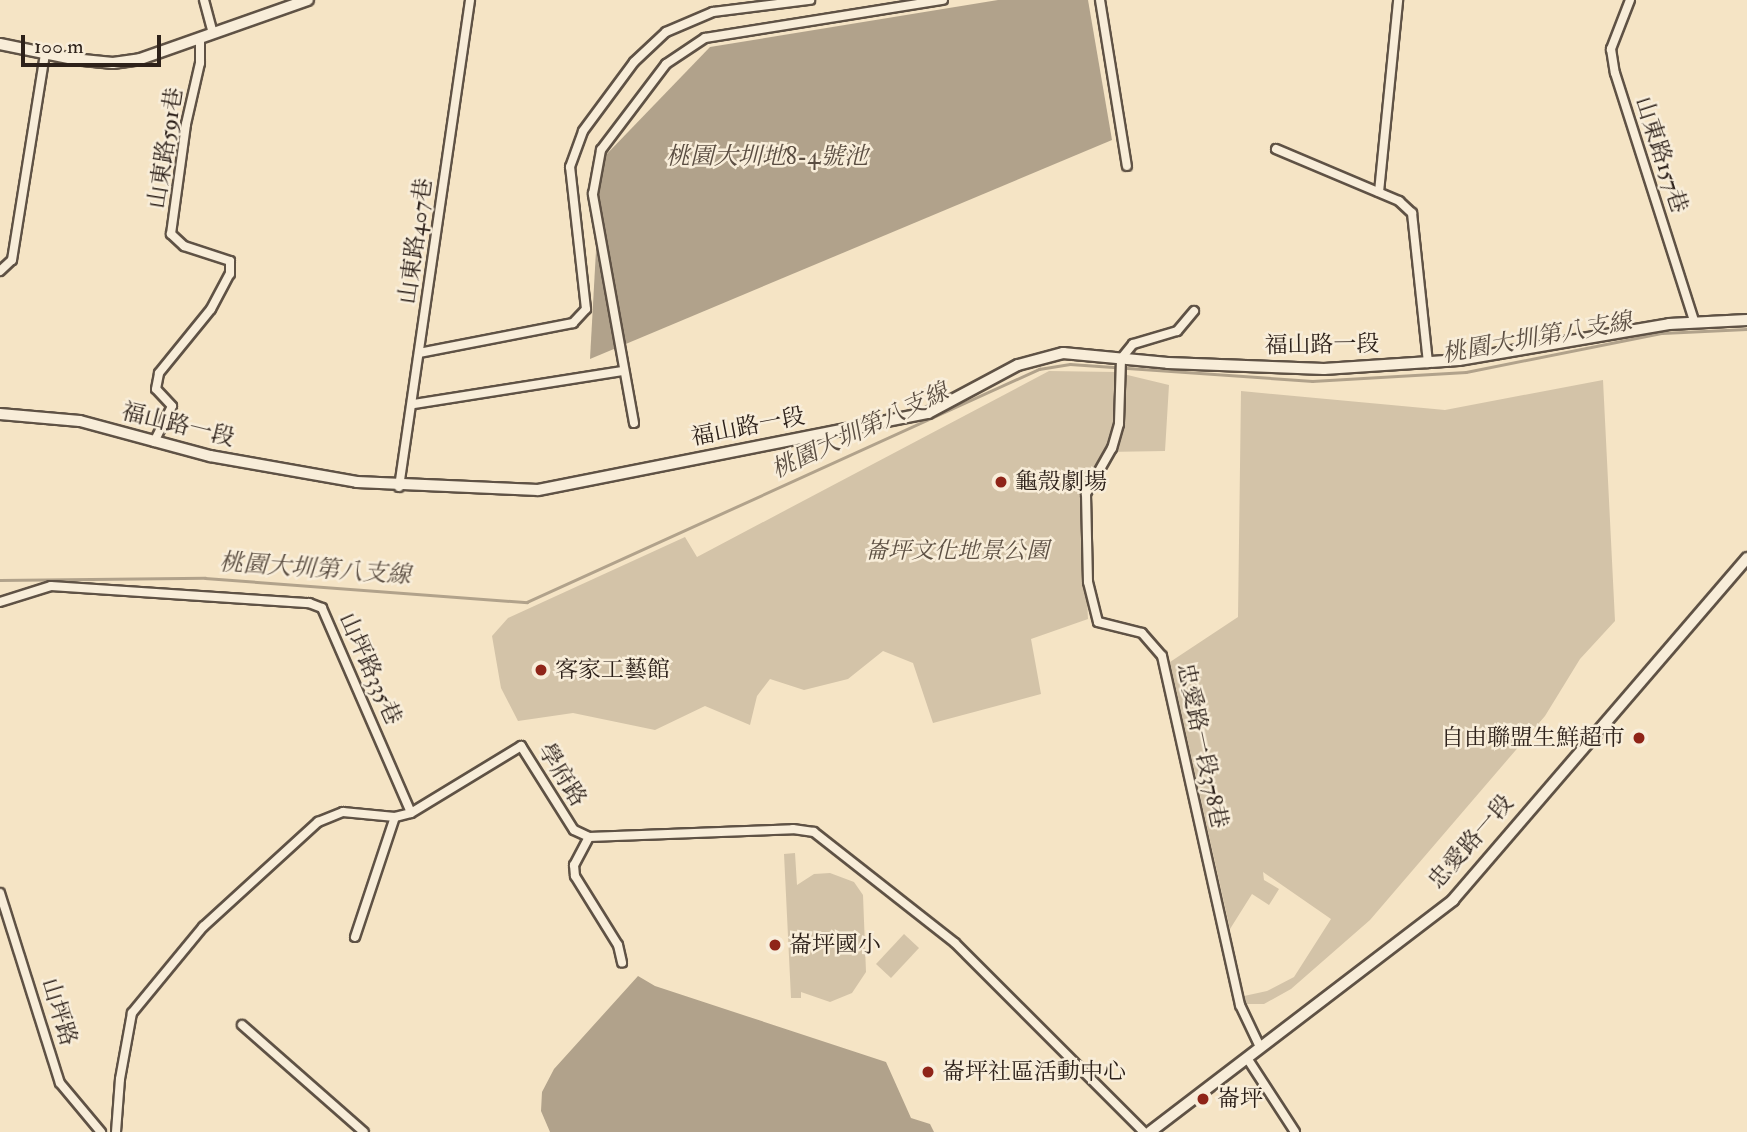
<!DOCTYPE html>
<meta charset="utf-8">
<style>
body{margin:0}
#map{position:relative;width:1747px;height:1132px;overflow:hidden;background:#f5e4c5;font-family:"IM FELL Double Pica","Noto Serif TC",serif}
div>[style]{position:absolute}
.green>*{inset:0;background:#d3c3a8}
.water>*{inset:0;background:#b1a28b}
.stream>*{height:2.5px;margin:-1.25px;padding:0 1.25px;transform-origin:1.25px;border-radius:1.25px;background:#b1a28b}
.roads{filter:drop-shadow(2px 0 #5f5245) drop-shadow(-2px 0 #5f5245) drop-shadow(0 2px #5f5245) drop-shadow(0 -2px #5f5245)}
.street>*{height:8px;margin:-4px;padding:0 4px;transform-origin:4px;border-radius:4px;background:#f8edd9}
.secondary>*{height:10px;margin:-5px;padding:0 5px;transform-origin:5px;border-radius:5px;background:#f8edd9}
.dots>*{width:19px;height:19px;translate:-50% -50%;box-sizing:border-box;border:4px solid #f8edd9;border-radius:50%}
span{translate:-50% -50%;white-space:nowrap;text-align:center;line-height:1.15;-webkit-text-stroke:5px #f8edd9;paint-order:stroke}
.street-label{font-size:23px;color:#2d211a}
.poi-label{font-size:23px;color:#2d211a}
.left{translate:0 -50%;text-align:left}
.right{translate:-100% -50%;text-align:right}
.park-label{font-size:23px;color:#5f5245;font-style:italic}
.water-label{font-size:24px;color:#5b4e42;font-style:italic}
.scale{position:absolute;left:21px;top:35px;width:140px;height:32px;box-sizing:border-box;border:4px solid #2d211a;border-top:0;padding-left:9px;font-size:21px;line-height:24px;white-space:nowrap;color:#2d211a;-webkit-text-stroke:5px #f8edd9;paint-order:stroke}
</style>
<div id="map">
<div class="green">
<i style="clip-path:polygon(1049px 371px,1115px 372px,1169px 385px,1165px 451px,1106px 452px,1082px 492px,1088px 619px,1031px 639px,1041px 694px,933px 723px,913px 663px,883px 651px,848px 679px,804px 690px,770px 679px,757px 696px,750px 725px,705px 706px,655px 730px,573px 713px,518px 721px,501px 688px,492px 636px,508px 618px,685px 537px,697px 557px)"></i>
<i style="clip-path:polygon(1603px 380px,1615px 621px,1580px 659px,1545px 716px,1370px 920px,1291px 989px,1264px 1004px,1246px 1004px,1244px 996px,1267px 991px,1294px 977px,1331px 919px,1263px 872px,1264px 880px,1279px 889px,1269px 905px,1252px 894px,1230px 929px,1170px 662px,1238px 617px,1241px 391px,1445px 410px)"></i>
<i style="clip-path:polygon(795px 853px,797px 885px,814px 874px,830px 873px,854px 882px,863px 895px,866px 972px,852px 993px,830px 1002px,801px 992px,801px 998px,791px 998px,784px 854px)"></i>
<i style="clip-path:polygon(904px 934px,919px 948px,891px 978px,876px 964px)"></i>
</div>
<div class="water">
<i style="clip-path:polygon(998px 0,1088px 0,1112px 140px,590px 359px,601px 160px,710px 47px)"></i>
<i style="clip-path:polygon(638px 976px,655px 986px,886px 1062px,911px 1118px,930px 1124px,934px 1132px,550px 1132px,541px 1111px,542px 1092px,554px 1069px)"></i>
</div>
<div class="stream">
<i style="left:0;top:580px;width:205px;rotate:-0.6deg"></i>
<i style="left:205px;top:578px;width:323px;rotate:4.3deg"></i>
<i style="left:527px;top:602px;width:563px;rotate:-24.47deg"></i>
<i style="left:1039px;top:369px;width:31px;rotate:-9deg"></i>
<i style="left:1070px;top:364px;width:243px;rotate:4deg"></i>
<i style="left:1312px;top:381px;width:154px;rotate:-3.3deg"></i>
<i style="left:1466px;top:372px;width:200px;rotate:-11.3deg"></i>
<i style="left:1662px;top:333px;width:85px;rotate:-2.7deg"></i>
</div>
<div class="roads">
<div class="street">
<i style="left:204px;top:0;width:34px;rotate:75deg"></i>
<i style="left:1100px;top:0;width:168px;rotate:80.8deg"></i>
<i style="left:1630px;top:0;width:53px;rotate:111.2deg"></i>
<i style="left:1611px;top:49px;width:24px;rotate:81deg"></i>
<i style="left:1615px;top:73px;width:260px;rotate:72.3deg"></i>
<i style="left:1276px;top:149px;width:134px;rotate:22.9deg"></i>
<i style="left:1399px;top:201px;width:18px;rotate:43deg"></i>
<i style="left:1412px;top:213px;width:151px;rotate:83.9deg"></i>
<i style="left:1379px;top:192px;width:193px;rotate:-84.3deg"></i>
<i style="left:0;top:271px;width:16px;rotate:-43deg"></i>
<i style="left:12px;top:260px;width:209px;rotate:-80.9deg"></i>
<i style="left:1194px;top:311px;width:26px;rotate:130deg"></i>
<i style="left:1177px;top:331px;width:46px;rotate:163.5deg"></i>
<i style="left:1133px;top:344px;width:19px;rotate:129deg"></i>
<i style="left:1121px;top:359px;width:65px;rotate:91.8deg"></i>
<i style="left:1119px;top:424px;width:25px;rotate:106deg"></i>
<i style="left:1112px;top:448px;width:53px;rotate:119.5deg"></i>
<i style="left:1086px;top:494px;width:88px;rotate:88.7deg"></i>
<i style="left:1088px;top:582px;width:41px;rotate:76deg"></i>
<i style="left:1098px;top:622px;width:45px;rotate:14deg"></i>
<i style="left:1142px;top:633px;width:30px;rotate:49deg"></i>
<i style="left:1162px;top:656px;width:358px;rotate:77.4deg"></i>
<i style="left:1240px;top:1005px;width:47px;rotate:64.5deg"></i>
<i style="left:419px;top:353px;width:157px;rotate:-11deg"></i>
<i style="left:573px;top:323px;width:19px;rotate:-47deg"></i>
<i style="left:586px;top:309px;width:143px;rotate:-96.4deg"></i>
<i style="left:570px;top:167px;width:38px;rotate:-70deg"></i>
<i style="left:583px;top:131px;width:86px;rotate:-53.5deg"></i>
<i style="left:634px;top:62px;width:44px;rotate:-43.2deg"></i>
<i style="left:666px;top:32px;width:51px;rotate:-23.1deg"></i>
<i style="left:713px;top:12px;width:98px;rotate:-7.1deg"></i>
<i style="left:414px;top:404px;width:211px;rotate:-9deg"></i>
<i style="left:634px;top:423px;width:233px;rotate:-100.2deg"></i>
<i style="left:593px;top:194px;width:45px;rotate:-79.7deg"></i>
<i style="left:601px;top:150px;width:108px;rotate:-52.9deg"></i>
<i style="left:666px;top:64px;width:47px;rotate:-33.7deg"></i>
<i style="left:705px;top:38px;width:241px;rotate:-9.1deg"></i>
<i style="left:154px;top:442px;width:40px;rotate:-63.4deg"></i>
<i style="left:172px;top:406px;width:23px;rotate:-133deg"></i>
<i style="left:156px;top:389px;width:16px;rotate:-79deg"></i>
<i style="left:159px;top:373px;width:82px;rotate:-50.9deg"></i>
<i style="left:211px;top:309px;width:40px;rotate:-62deg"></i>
<i style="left:230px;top:274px;width:13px;rotate:-90deg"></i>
<i style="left:230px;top:261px;width:48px;rotate:-161.9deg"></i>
<i style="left:184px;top:246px;width:18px;rotate:-137deg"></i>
<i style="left:171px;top:234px;width:111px;rotate:-82.2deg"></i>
<i style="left:186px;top:124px;width:63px;rotate:-77.1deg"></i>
<i style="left:200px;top:63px;width:24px;rotate:-90deg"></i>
<i style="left:399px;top:487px;width:492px;rotate:-81.7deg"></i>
<i style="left:0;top:602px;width:53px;rotate:-17.4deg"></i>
<i style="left:51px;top:586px;width:259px;rotate:3.8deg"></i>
<i style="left:309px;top:603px;width:14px;rotate:21deg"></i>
<i style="left:322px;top:608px;width:223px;rotate:66.5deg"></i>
<i style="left:589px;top:837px;width:32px;rotate:118deg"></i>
<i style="left:574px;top:865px;width:11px;rotate:85deg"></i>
<i style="left:575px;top:876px;width:81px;rotate:58.1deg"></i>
<i style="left:618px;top:945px;width:18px;rotate:77deg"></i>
<i style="left:0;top:893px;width:199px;rotate:72.5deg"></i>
<i style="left:60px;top:1083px;width:64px;rotate:50.1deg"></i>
<i style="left:355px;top:937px;width:126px;rotate:-71.6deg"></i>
<i style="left:242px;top:1025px;width:162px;rotate:41.3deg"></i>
<i style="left:1247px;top:1058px;width:88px;rotate:57deg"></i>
<i style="left:116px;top:1132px;width:53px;rotate:-85.7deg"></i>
<i style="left:120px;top:1079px;width:67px;rotate:-79.7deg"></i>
<i style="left:132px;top:1013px;width:112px;rotate:-50.5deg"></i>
<i style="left:203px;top:927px;width:156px;rotate:-42.4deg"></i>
<i style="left:318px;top:822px;width:27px;rotate:-22deg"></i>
<i style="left:343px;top:812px;width:52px;rotate:5.5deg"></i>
<i style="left:395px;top:817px;width:16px;rotate:-14deg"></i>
<i style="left:411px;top:813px;width:129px;rotate:-31.3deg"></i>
<i style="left:521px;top:746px;width:99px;rotate:57.8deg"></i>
<i style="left:574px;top:830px;width:17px;rotate:25deg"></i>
<i style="left:589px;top:837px;width:204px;rotate:-2.2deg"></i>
<i style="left:793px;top:829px;width:21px;rotate:8deg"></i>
<i style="left:814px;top:832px;width:179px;rotate:38.2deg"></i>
<i style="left:955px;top:943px;width:267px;rotate:45deg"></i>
</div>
<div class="secondary">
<i style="left:0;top:44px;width:75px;rotate:11.6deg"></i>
<i style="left:73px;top:59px;width:40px;rotate:5.7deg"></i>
<i style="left:113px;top:63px;width:27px;rotate:-8deg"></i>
<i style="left:140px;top:59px;width:178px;rotate:-19.4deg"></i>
<i style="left:0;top:414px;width:80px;rotate:5deg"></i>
<i style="left:80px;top:421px;width:135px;rotate:15.1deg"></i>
<i style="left:210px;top:456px;width:149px;rotate:10deg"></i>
<i style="left:357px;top:482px;width:181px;rotate:2.5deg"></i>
<i style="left:538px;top:490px;width:398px;rotate:-11.2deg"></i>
<i style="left:928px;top:413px;width:102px;rotate:-28.1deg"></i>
<i style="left:1018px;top:365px;width:47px;rotate:-14.9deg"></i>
<i style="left:1063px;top:353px;width:105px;rotate:5.4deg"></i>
<i style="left:1168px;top:363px;width:156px;rotate:2.2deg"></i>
<i style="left:1324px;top:369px;width:135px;rotate:-3.8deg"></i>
<i style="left:1459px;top:360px;width:213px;rotate:-9.7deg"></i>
<i style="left:1669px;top:324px;width:78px;rotate:-2.9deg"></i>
<i style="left:1150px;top:1132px;width:382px;rotate:-37.4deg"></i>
<i style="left:1453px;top:900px;width:451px;rotate:-49.3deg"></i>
</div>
</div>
<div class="dots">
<i style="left:1001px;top:482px;background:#8f2418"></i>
<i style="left:541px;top:670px;background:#8f2418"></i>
<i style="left:1639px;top:738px;background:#8f2418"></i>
<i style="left:775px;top:945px;background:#8f2418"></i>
<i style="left:928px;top:1072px;background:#8f2418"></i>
<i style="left:1203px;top:1099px;background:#8f2418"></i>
</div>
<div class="street-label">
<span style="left:166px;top:148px;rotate:-81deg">山東路591巷</span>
<span style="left:1661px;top:155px;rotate:72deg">山東路157巷</span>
<span style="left:416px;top:241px;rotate:-82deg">山東路407巷</span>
<span style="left:1322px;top:345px;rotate:-1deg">福山路一段</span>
<span style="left:178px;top:425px;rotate:14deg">福山路一段</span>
<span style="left:748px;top:427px;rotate:-11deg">福山路一段</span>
<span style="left:370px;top:669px;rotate:66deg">山坪路335巷</span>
<span style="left:1202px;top:746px;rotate:78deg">忠愛路一段378巷</span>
<span style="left:562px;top:775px;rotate:58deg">學府路</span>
<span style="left:1471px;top:842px;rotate:-49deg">忠愛路一段</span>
<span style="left:59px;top:1012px;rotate:73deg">山坪路</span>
</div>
<div class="poi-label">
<span class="left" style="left:1015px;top:482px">龜殼劇場</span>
<span class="left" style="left:555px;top:670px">客家工藝館</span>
<span class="right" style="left:1625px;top:738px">自由聯盟生鮮超市</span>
<span class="left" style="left:789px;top:945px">崙坪國小</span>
<span class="left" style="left:942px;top:1072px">崙坪社區活動中心</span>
<span class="left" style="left:1217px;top:1099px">崙坪</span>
</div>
<div class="park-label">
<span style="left:957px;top:551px">崙坪文化地景公園</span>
</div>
<div class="water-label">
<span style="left:767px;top:157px">桃園大圳地8-4號池</span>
<span style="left:1537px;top:338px;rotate:-10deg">桃園大圳第八支線</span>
<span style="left:860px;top:431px;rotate:-25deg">桃園大圳第八支線</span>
<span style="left:315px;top:569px;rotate:4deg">桃園大圳第八支線</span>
</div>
<div class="scale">100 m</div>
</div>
